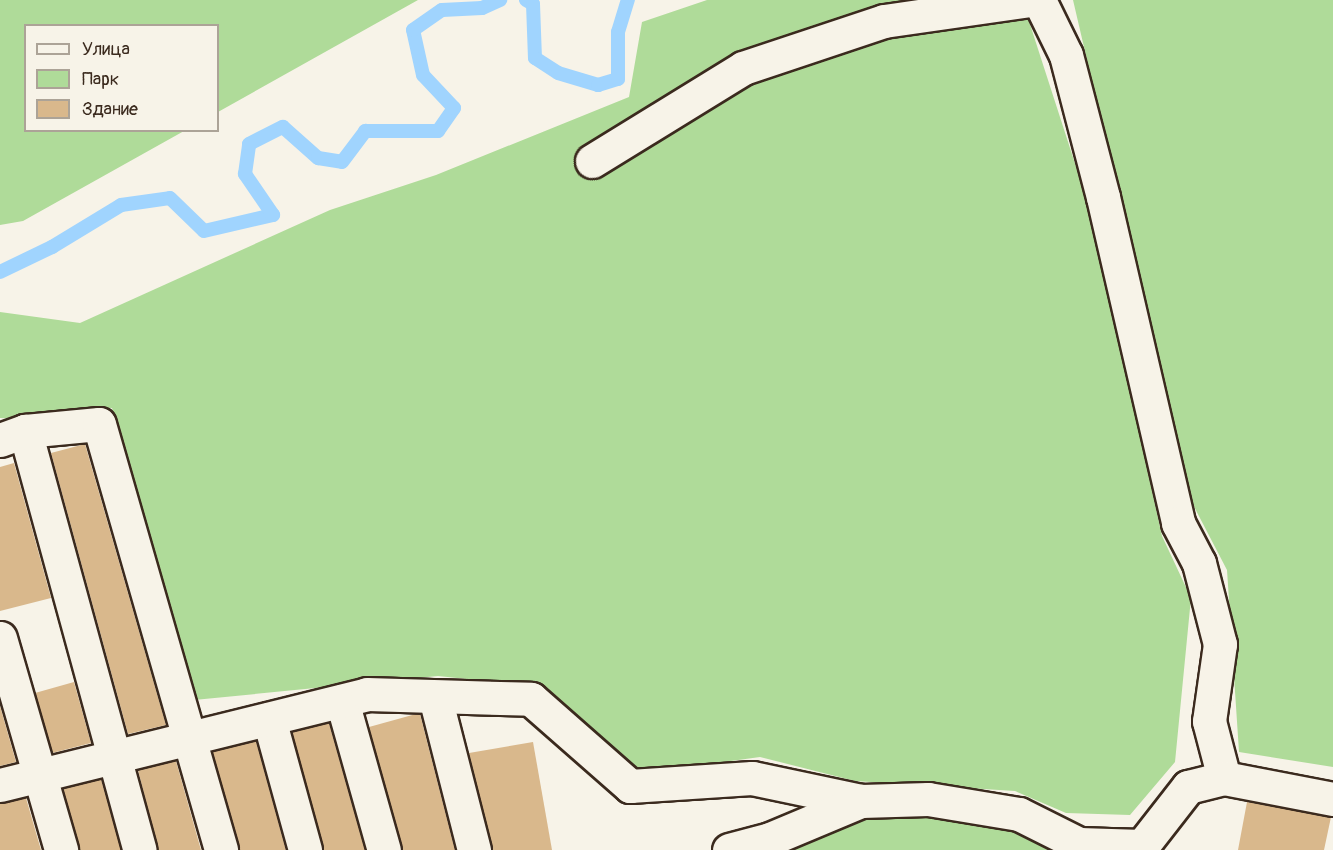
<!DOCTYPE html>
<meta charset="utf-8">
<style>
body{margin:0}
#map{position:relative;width:1333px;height:850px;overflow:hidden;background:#f7f3e8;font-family:Pangolin,sans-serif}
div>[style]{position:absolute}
.green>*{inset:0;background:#afdb99}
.stream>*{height:14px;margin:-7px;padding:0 7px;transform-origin:7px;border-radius:7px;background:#a0d4fe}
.building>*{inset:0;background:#d9b88c}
.roads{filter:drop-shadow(2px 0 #3b2a1e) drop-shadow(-2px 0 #3b2a1e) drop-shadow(0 2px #3b2a1e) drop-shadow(0 -2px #3b2a1e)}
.minor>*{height:33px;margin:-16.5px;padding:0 16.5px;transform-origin:16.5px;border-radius:16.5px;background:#f7f3e8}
span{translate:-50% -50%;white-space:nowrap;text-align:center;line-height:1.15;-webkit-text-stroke:6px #f7f3e8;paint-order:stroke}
.legend{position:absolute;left:24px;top:24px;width:195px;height:108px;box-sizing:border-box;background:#f7f3e8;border:2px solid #aca397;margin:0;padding:8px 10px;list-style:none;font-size:18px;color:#3b2a1e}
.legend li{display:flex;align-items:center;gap:12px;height:30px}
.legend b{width:30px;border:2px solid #aca397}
</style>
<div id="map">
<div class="green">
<i style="clip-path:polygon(0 0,418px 0,218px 112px,218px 26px,26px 26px,26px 130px,184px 131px,23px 221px,0 225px)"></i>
<i style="clip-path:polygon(707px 0,979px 0,1027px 15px,1091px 213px,1162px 536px,1191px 598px,1175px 762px,1130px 815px,1066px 813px,1015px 791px,855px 781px,760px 757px,636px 774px,533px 686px,438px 676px,194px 700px,112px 408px,43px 420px,0 418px,0 312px,80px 323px,330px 210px,436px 175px,629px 97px,642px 22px)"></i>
<i style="clip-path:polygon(1073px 0,1333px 0,1333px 767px,1239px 752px,1227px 570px,1189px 497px)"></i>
<i style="clip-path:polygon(866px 811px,1011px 823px,1059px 850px,756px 850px)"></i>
</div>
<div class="stream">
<i style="left:526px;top:0;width:8px;rotate:30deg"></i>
<i style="left:533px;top:4px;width:54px;rotate:87.9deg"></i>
<i style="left:535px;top:58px;width:27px;rotate:33deg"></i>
<i style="left:558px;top:73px;width:42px;rotate:16.7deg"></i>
<i style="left:598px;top:85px;width:21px;rotate:-17deg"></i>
<i style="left:618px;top:79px;width:47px;rotate:-90deg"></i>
<i style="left:618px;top:32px;width:34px;rotate:-73deg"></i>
<i style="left:0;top:272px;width:58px;rotate:-25.7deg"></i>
<i style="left:52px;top:247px;width:81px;rotate:-31.3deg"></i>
<i style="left:121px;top:205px;width:49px;rotate:-8.1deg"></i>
<i style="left:170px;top:198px;width:47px;rotate:44.1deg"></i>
<i style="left:204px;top:231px;width:71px;rotate:-13.1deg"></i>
<i style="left:273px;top:215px;width:50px;rotate:-124.3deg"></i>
<i style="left:245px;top:174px;width:30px;rotate:-82deg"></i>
<i style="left:249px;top:144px;width:38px;rotate:-27deg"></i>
<i style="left:283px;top:127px;width:47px;rotate:41.5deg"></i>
<i style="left:318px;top:158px;width:24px;rotate:9deg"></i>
<i style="left:342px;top:162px;width:39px;rotate:-53deg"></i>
<i style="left:365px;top:131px;width:73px"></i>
<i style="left:438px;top:131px;width:28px;rotate:-55deg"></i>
<i style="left:454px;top:108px;width:45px;rotate:-133.2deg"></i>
<i style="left:423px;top:75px;width:46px;rotate:-102.5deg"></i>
<i style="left:413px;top:30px;width:35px;rotate:-35deg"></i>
<i style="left:442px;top:10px;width:40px;rotate:-2.9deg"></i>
<i style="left:482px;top:8px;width:20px;rotate:-24deg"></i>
</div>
<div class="building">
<i style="clip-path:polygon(85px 444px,166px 725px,128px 734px,51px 453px)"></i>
<i style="clip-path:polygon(14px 463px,51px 598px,0 611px,0 467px)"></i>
<i style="clip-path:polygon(74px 682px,91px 743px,52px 753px,35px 693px)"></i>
<i style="clip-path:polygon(0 706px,16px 762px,0 766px)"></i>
<i style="clip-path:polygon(416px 714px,420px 714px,455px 850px,402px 850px,369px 727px)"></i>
<i style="clip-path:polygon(329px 723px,365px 850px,323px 850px,292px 732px)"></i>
<i style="clip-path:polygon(256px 741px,286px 850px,239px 850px,212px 752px)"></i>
<i style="clip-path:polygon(533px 742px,552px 850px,492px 850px,469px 753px)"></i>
<i style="clip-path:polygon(176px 761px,201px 850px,158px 850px,138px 770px)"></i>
<i style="clip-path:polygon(101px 779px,121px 850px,79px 850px,63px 789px)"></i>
<i style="clip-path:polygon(26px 798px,41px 850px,0 850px,0 803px)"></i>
<i style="clip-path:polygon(1247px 802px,1331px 817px,1324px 850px,1238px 850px)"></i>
</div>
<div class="roads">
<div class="minor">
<i style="left:1039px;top:0;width:61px;rotate:63.9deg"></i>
<i style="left:1066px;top:55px;width:147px;rotate:75.4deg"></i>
<i style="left:1103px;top:197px;width:335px;rotate:77deg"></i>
<i style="left:1178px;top:523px;width:45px;rotate:62.3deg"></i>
<i style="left:1199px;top:563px;width:84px;rotate:75.5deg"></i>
<i style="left:1220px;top:644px;width:78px;rotate:98.1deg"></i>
<i style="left:1209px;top:721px;width:59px;rotate:75.3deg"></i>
<i style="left:592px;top:161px;width:177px;rotate:-31.6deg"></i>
<i style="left:743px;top:68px;width:149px;rotate:-18.4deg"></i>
<i style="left:884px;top:21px;width:148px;rotate:-8.2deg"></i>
<i style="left:25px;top:431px;width:434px;rotate:74.7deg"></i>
<i style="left:0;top:440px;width:27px;rotate:-20deg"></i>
<i style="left:25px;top:431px;width:74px;rotate:-5.4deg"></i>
<i style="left:99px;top:424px;width:443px;rotate:74deg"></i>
<i style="left:0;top:638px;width:221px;rotate:73.9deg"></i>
<i style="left:435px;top:697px;width:158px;rotate:75.7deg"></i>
<i style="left:342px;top:701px;width:155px;rotate:74.3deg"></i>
<i style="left:269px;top:719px;width:136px;rotate:74.6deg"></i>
<i style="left:0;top:785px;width:378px;rotate:-13.9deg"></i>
<i style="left:367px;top:694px;width:164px;rotate:1.7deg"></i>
<i style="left:531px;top:699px;width:132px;rotate:41.3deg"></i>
<i style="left:630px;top:786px;width:122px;rotate:-3.8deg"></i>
<i style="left:752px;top:778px;width:111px;rotate:11.9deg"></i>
<i style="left:861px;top:801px;width:67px;rotate:-1.7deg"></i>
<i style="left:928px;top:799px;width:92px;rotate:9.4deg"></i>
<i style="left:1019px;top:814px;width:67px;rotate:26.6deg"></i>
<i style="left:1079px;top:844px;width:63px;rotate:1.8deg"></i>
<i style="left:1142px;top:846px;width:75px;rotate:-52.1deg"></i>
<i style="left:1188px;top:787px;width:37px;rotate:-14deg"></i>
<i style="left:1224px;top:778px;width:111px;rotate:10.9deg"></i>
<i style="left:729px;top:850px;width:42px;rotate:-15deg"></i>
<i style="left:770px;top:839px;width:99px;rotate:-22.7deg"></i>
</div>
</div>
<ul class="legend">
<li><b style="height:8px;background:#f7f3e8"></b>Улица</li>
<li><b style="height:16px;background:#afdb99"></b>Парк</li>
<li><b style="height:16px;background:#d9b88c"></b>Здание</li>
</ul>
</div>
